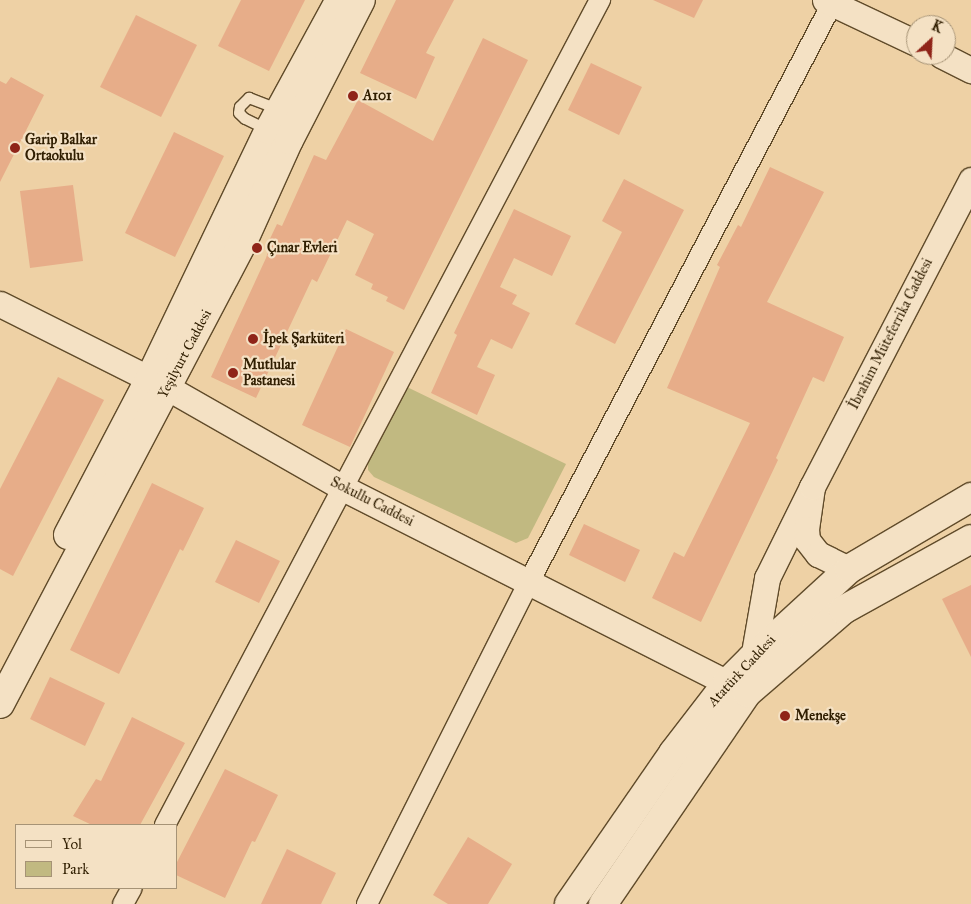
<!DOCTYPE html>
<meta charset="utf-8">
<style>
body{margin:0}
#map{position:relative;width:971px;height:904px;overflow:hidden;background:#eed1a5;font-family:"IM FELL Great Primer",serif}
div>[style]{position:absolute}
.green>*{inset:0;background:#c1b981}
.building>*{inset:0;background:#e7ad89}
.roads{filter:drop-shadow(1px 0 #604b2a) drop-shadow(-1px 0 #604b2a) drop-shadow(0 1px #604b2a) drop-shadow(0 -1px #604b2a)}
.service>*{height:10px;margin:-5px;padding:0 5px;transform-origin:5px;border-radius:5px;background:#f4e1c4}
.minor>*{height:20px;margin:-10px;padding:0 10px;transform-origin:10px;border-radius:10px;background:#f4e1c4}
.tertiary>*{height:25px;margin:-12.5px;padding:0 12.5px;transform-origin:12.5px;border-radius:12.5px;background:#f4e1c4}
.secondary>*{height:28px;margin:-14px;padding:0 14px;transform-origin:14px;border-radius:14px;background:#f4e1c4}
.dots>*{width:14px;height:14px;translate:-50% -50%;box-sizing:border-box;border:2px solid #f4e1c4;border-radius:50%}
span{translate:-50% -50%;white-space:nowrap;text-align:center;line-height:1.15;-webkit-text-stroke:4.5px #f4e1c4;paint-order:stroke}
.poi-label{font-size:14px;color:#301e01;font-weight:700}
.left{translate:0 -50%;text-align:left}
.street-label{font-size:14px;color:#301e01}
.legend{position:absolute;left:15px;top:824px;width:162px;height:65px;box-sizing:border-box;background:#f4e1c4;border:1px solid #a69376;margin:0;padding:6px 9px;list-style:none;font-size:15px;color:#301e01}
.legend li{display:flex;align-items:center;gap:10px;height:25px}
.legend b{width:25px;border:1px solid #a69376}
.north{position:absolute;left:906px;top:15px;width:50px;height:50px;box-sizing:border-box;background:#f4e1c4;border:1px solid #a69376;border-radius:50%;rotate:25deg;font-size:14px;font-weight:700;line-height:20px;text-align:center;color:#301e01}
.north::after{content:'';display:block;margin:auto;width:18px;height:22px;background:#8f2418;clip-path:polygon(50% 0,100% 100%,50% 72%,0 100%)}
</style>
<div id="map">
<div class="green">
<i style="clip-path:polygon(407px 387px,566px 464px,528px 538px,516px 543px,374px 477px,368px 470px,368px 461px)"></i>
</div>
<div class="building">
<i style="clip-path:polygon(241px 0,305px 0,269px 71px,218px 46px)"></i>
<i style="clip-path:polygon(396px 0,454px 0,426px 53px,435px 57px,416px 99px,360px 73px)"></i>
<i style="clip-path:polygon(653px 0,703px 0,694px 18px)"></i>
<i style="clip-path:polygon(136px 15px,197px 45px,161px 117px,100px 87px)"></i>
<i style="clip-path:polygon(483px 38px,528px 60px,404px 310px,386px 301px,388px 297px,371px 289px,373px 284px,355px 275px,374px 234px,347px 220px,317px 282px,312px 279px,256px 398px,211px 377px,266px 258px,270px 246px,267px 245px,277px 224px,282px 226px,314px 155px,326px 160px,358px 100px,433px 141px)"></i>
<i style="clip-path:polygon(591px 63px,642px 87px,619px 135px,568px 110px)"></i>
<i style="clip-path:polygon(11px 77px,44px 95px,0 182px,0 81px,6px 84px)"></i>
<i style="clip-path:polygon(174px 132px,224px 156px,175px 257px,125px 233px)"></i>
<i style="clip-path:polygon(770px 167px,824px 192px,767px 302px,844px 337px,824px 382px,813px 377px,776px 458px,778px 460px,701px 622px,652px 598px,674px 552px,684px 557px,750px 423px,667px 388px,720px 267px,717px 265px,738px 225px,741px 227px)"></i>
<i style="clip-path:polygon(624px 179px,684px 210px,615px 344px,575px 324px,622px 232px,602px 221px)"></i>
<i style="clip-path:polygon(73px 185px,83px 261px,30px 268px,20px 191px)"></i>
<i style="clip-path:polygon(514px 209px,571px 236px,552px 276px,514px 258px,500px 287px,517px 295px,512px 304px,530px 313px,512px 349px,491px 339px,477px 367px,495px 375px,477px 415px,431px 393px,457px 335px,454px 333px)"></i>
<i style="clip-path:polygon(346px 329px,394px 352px,350px 447px,302px 425px)"></i>
<i style="clip-path:polygon(58px 377px,104px 400px,13px 576px,0 569px,0 489px)"></i>
<i style="clip-path:polygon(152px 483px,204px 508px,183px 551px,180px 549px,119px 674px,70px 650px)"></i>
<i style="clip-path:polygon(584px 524px,640px 550px,625px 582px,569px 555px)"></i>
<i style="clip-path:polygon(236px 540px,280px 561px,259px 603px,215px 582px)"></i>
<i style="clip-path:polygon(971px 585px,971px 657px,942px 599px)"></i>
<i style="clip-path:polygon(50px 677px,105px 703px,85px 746px,30px 719px)"></i>
<i style="clip-path:polygon(132px 717px,185px 743px,140px 825px,92px 825px,73px 816px,96px 779px,101px 781px)"></i>
<i style="clip-path:polygon(225px 769px,278px 795px,255px 842px,252px 841px,225px 898px,176px 875px,176px 864px)"></i>
<i style="clip-path:polygon(468px 837px,512px 864px,488px 904px,448px 904px,433px 895px)"></i>
<i style="clip-path:polygon(287px 849px,336px 873px,321px 904px,261px 904px)"></i>
</div>
<div class="roads">
<div class="service">
<i style="left:268px;top:130px;width:25px;rotate:-154deg"></i>
<i style="left:245px;top:119px;width:8px;rotate:-135deg"></i>
<i style="left:239px;top:113px;width:6px;rotate:-81deg"></i>
<i style="left:240px;top:107px;width:13px;rotate:-45deg"></i>
<i style="left:249px;top:98px;width:31px;rotate:21deg"></i>
</div>
<div class="minor">
<i style="left:165px;top:825px;width:933px;rotate:-62.2deg"></i>
<i style="left:123px;top:904px;width:18px;rotate:-61deg"></i>
<i style="left:367px;top:904px;width:363px;rotate:-63.3deg"></i>
<i style="left:530px;top:580px;width:655px;rotate:-62.34deg"></i>
</div>
<div class="tertiary">
<i style="left:825px;top:0;width:101px;rotate:25.3deg"></i>
<i style="left:941px;top:55px;width:34px;rotate:27deg"></i>
<i style="left:0;top:304px;width:188px;rotate:26.6deg"></i>
<i style="left:168px;top:388px;width:202px;rotate:29.7deg"></i>
<i style="left:343px;top:488px;width:453px;rotate:26.9deg"></i>
<i style="left:747px;top:693px;width:117px;rotate:-80.1deg"></i>
<i style="left:767px;top:578px;width:102px;rotate:-63.7deg"></i>
<i style="left:812px;top:487px;width:42px;rotate:98.1deg"></i>
<i style="left:806px;top:529px;width:11px;rotate:85deg"></i>
<i style="left:807px;top:540px;width:18px;rotate:52deg"></i>
<i style="left:818px;top:554px;width:34px;rotate:26deg"></i>
<i style="left:812px;top:487px;width:346px;rotate:-62.6deg"></i>
</div>
<div class="secondary">
<i style="left:68px;top:535px;width:177px;rotate:-62.4deg"></i>
<i style="left:150px;top:378px;width:275px;rotate:-64.4deg"></i>
<i style="left:269px;top:130px;width:148px;rotate:-61.4deg"></i>
<i style="left:0;top:704px;width:520px;rotate:-62.25deg"></i>
<i style="left:242px;top:244px;width:114px;rotate:-65.7deg"></i>
<i style="left:289px;top:140px;width:157px;rotate:-62.8deg"></i>
<i style="left:569px;top:904px;width:183px;rotate:-55.4deg"></i>
<i style="left:673px;top:753px;width:88px;rotate:-52.4deg"></i>
<i style="left:727px;top:683px;width:35px;rotate:-45deg"></i>
<i style="left:752px;top:658px;width:132px;rotate:-42.5deg"></i>
<i style="left:849px;top:569px;width:142px;rotate:-30.5deg"></i>
<i style="left:603px;top:904px;width:255px;rotate:-55.7deg"></i>
<i style="left:747px;top:693px;width:127px;rotate:-40.8deg"></i>
<i style="left:843px;top:610px;width:146px;rotate:-29deg"></i>
</div>
</div>
<div class="dots">
<i style="left:353px;top:96px;background:#8f2418"></i>
<i style="left:15px;top:148px;background:#8f2418"></i>
<i style="left:257px;top:248px;background:#8f2418"></i>
<i style="left:253px;top:339px;background:#8f2418"></i>
<i style="left:233px;top:373px;background:#8f2418"></i>
<i style="left:785px;top:716px;background:#8f2418"></i>
</div>
<div class="poi-label">
<span class="left" style="left:363px;top:96px">A101</span>
<span class="left" style="left:25px;top:148px">Garip Balkar<br>Ortaokulu</span>
<span class="left" style="left:267px;top:248px">Çınar Evleri</span>
<span class="left" style="left:263px;top:339px">İpek Şarküteri</span>
<span class="left" style="left:243px;top:373px">Mutlular<br>Pastanesi</span>
<span class="left" style="left:795px;top:716px">Menekşe</span>
</div>
<div class="street-label">
<span style="left:891px;top:334px;rotate:-63deg">İbrahim Müteferrika Caddesi</span>
<span style="left:185px;top:354px;rotate:-62deg">Yeşilyurt Caddesi</span>
<span style="left:372px;top:502px;rotate:27deg">Sokullu Caddesi</span>
<span style="left:742px;top:671px;rotate:-47deg">Atatürk Caddesi</span>
</div>
<ul class="legend">
<li><b style="height:6px;background:#f4e1c4"></b>Yol</li>
<li><b style="height:14px;background:#c1b981"></b>Park</li>
</ul>
<div class="north">K</div>
</div>
